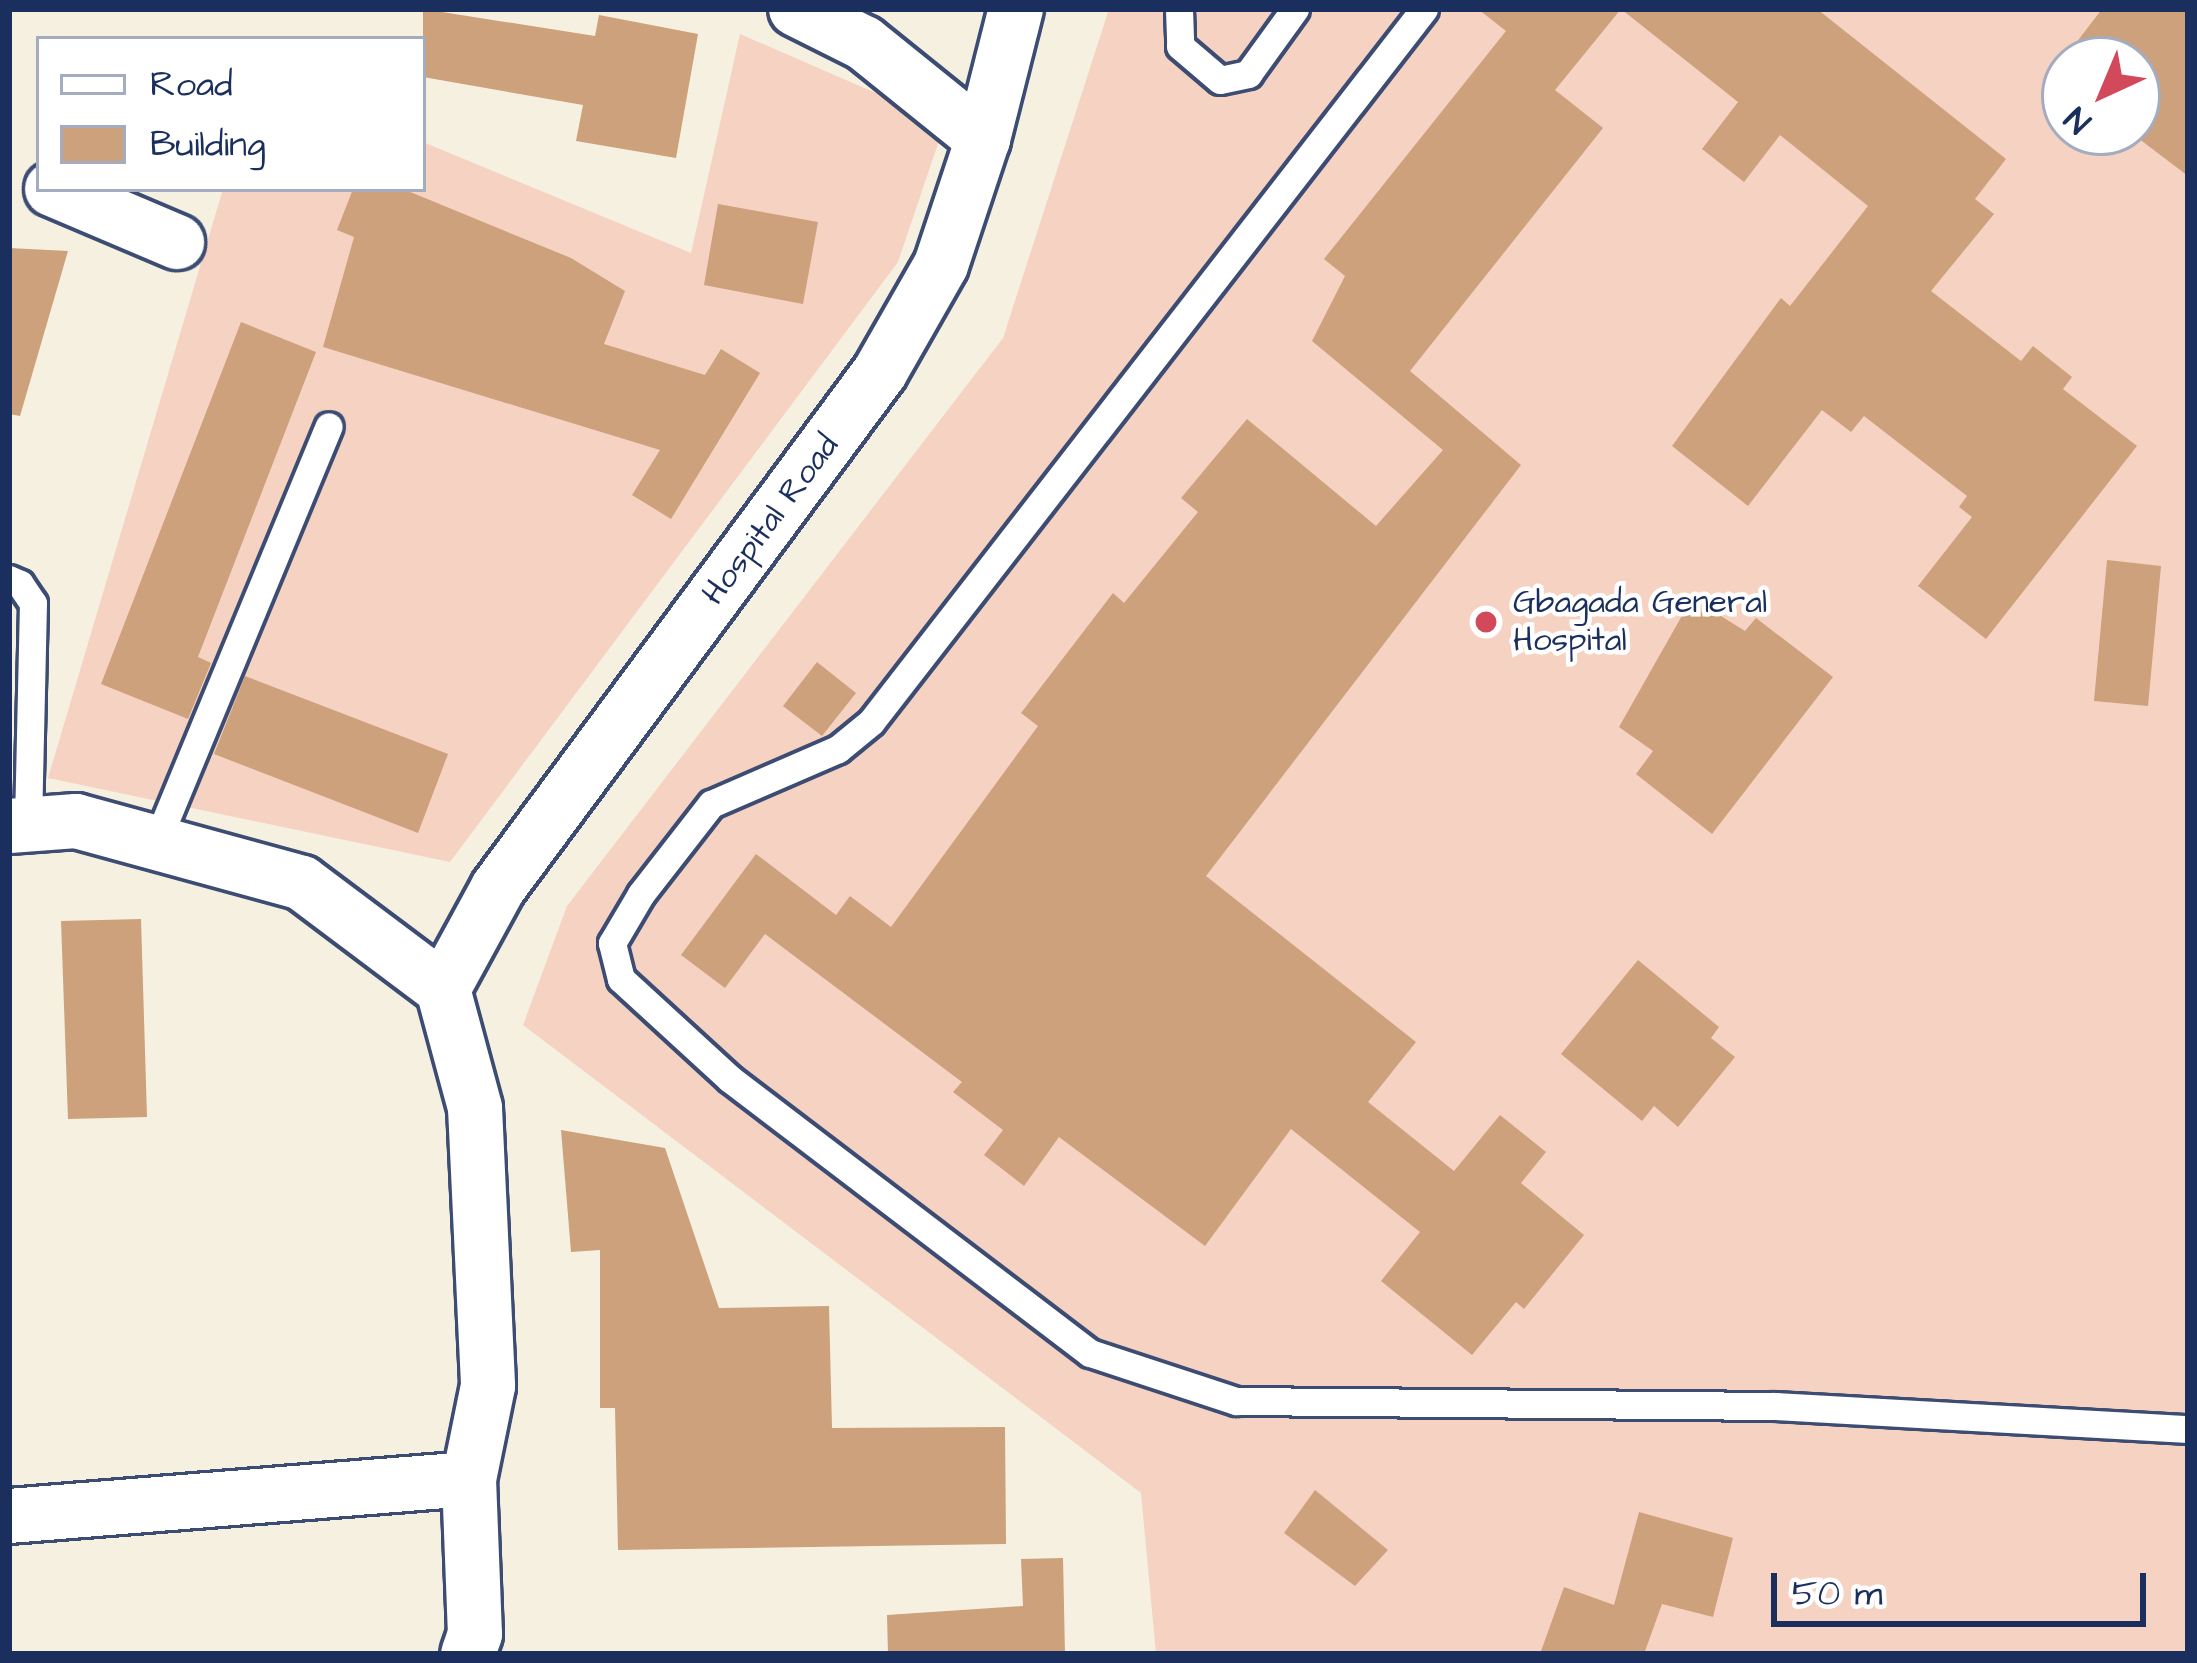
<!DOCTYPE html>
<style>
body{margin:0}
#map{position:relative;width:2197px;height:1663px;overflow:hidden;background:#f6f0e0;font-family:"Architects Daughter",sans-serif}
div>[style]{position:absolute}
.built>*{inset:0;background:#f6d2c3}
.building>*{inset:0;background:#cca17c}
.roads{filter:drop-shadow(3px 0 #3c4c72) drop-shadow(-3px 0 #3c4c72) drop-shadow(0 3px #3c4c72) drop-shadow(0 -3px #3c4c72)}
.service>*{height:27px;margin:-13.5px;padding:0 13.5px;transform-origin:13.5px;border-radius:13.5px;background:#fff}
.minor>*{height:54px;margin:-27px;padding:0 27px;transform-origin:27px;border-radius:27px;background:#fff}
.dots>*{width:33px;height:33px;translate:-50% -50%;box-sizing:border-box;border:6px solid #fff;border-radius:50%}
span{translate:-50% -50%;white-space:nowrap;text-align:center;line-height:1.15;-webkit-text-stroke:9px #fff;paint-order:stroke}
.street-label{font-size:33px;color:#1b2f5e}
.poi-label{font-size:33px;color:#1b2f5e}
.left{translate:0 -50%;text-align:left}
.frame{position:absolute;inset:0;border:12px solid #1b2f5e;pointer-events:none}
.legend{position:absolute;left:36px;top:36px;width:390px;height:156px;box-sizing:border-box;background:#fff;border:3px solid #a4acbf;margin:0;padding:15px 21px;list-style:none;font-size:36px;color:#1b2f5e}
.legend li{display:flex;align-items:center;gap:24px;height:60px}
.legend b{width:60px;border:3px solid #a4acbf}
.north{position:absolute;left:2041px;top:36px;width:120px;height:120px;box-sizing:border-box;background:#fff;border:3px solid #a4acbf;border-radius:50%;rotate:224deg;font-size:33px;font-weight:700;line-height:48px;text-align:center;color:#1b2f5e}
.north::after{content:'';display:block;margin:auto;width:42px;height:54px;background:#d1495b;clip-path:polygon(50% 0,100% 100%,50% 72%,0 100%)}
.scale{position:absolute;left:1771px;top:1573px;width:375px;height:54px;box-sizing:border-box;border:6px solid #1b2f5e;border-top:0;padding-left:15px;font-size:36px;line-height:42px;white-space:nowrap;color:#1b2f5e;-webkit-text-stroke:9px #fff;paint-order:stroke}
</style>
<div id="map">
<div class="built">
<i style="clip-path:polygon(evenodd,1109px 9px,2188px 9px,2188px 1654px,1156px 1654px,1141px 1493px,523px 1025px,567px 906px,1003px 338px,1109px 9px,2065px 60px,2137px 60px,2137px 132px,2065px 132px,2065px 60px)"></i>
<i style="clip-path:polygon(740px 34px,945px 123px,898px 262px,450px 862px,48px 778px,223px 189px,423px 189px,423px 142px,691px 253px)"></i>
</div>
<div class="building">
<i style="clip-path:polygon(423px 9px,595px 36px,599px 15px,698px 34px,676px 158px,576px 141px,583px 105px,423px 77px)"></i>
<i style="clip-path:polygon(1478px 9px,1817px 9px,2006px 159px,1975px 199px,1994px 214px,1931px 291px,2021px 361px,2033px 346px,2072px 377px,2063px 389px,2137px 446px,1986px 639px,1918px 586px,1972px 517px,1959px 507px,1967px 496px,1864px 416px,1851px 432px,1822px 410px,1748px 506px,1672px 446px,1781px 298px,1790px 306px,1868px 206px,1780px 135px,1744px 182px,1702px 149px,1738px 102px,1621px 9px,1555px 90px,1603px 128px,1410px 371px,1521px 465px,1206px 876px,1416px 1042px,1368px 1102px,1454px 1171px,1500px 1115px,1546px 1152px,1521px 1183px,1584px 1235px,1524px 1309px,1516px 1302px,1472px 1355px,1381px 1281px,1420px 1232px,1291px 1129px,1205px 1246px,1059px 1137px,1024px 1186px,984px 1155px,1003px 1130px,953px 1092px,962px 1082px,765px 934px,725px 988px,681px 955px,756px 854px,836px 915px,850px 896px,891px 927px,1038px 726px,1021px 713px,1113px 593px,1124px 603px,1198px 512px,1181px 498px,1247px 419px,1376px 526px,1443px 450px,1312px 341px,1345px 276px,1324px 259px,1506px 31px)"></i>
<i style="clip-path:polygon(2102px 9px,2188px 9px,2188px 176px,2130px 132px,2137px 132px,2137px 60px,2065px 60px,2065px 82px,2053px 73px)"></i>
<i style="clip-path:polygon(353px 189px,403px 189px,571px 258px,625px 291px,604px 344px,705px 375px,721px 349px,760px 373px,671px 519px,632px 495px,660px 450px,323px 347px,354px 237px,337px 230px)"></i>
<i style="clip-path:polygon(718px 204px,818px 222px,803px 304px,704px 285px)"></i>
<i style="clip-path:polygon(9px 248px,68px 251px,20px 416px,9px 414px)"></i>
<i style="clip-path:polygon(241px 322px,316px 352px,198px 657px,211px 663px,188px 719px,101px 684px)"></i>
<i style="clip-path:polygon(2107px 560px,2161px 566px,2148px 706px,2094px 701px)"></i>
<i style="clip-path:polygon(1692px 598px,1745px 631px,1756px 618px,1833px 677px,1712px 834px,1636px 774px,1653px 751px,1619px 727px)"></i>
<i style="clip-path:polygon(817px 662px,856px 693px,822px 736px,783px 706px)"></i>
<i style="clip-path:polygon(245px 676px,448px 754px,418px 833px,214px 754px)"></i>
<i style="clip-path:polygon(141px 919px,147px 1117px,68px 1119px,61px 921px)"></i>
<i style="clip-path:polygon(1638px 960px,1719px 1027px,1711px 1038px,1735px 1057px,1678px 1127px,1654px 1106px,1642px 1121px,1561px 1054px)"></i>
<i style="clip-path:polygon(561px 1130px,665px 1148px,719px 1308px,829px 1306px,832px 1428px,1005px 1427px,1006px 1544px,618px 1550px,615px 1408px,600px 1408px,600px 1250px,571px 1252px)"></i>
<i style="clip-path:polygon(1315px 1490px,1388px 1550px,1355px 1586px,1284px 1533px)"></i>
<i style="clip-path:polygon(1639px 1512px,1733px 1538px,1713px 1617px,1662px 1604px,1644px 1654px,1540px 1654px,1564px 1587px,1614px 1605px)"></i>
<i style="clip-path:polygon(1063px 1558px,1065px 1654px,888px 1654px,887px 1615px,1023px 1606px,1021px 1559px)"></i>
</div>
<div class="roads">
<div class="service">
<i style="left:1179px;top:9px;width:37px;rotate:88deg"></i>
<i style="left:1180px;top:46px;width:52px;rotate:40.4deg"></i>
<i style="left:1220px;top:80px;width:29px;rotate:-12deg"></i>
<i style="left:1248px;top:74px;width:80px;rotate:-54.1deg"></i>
<i style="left:1424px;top:9px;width:902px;rotate:127.8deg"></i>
<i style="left:871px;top:722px;width:43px;rotate:140.7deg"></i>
<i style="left:838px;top:749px;width:138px;rotate:156.6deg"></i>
<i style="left:711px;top:804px;width:114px;rotate:127.9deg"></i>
<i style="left:641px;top:894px;width:57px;rotate:120.6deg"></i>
<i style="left:612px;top:943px;width:37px;rotate:76deg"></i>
<i style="left:621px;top:979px;width:148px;rotate:42.5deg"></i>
<i style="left:730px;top:1079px;width:452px;rotate:37.3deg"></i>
<i style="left:1090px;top:1353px;width:154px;rotate:18.2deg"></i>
<i style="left:1236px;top:1401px;width:539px;rotate:0.53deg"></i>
<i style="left:1775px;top:1406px;width:414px;rotate:3.2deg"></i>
<i style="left:9px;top:579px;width:12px;rotate:24deg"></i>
<i style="left:20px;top:584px;width:23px;rotate:56deg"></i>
<i style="left:33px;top:603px;width:221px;rotate:91.3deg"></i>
<i style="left:156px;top:843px;width:451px;rotate:-67.5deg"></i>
</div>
<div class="minor">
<i style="left:796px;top:9px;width:76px;rotate:26.6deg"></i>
<i style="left:864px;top:43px;width:153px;rotate:38.9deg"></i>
<i style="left:52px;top:189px;width:136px;rotate:23deg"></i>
<i style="left:9px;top:826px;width:67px;rotate:-4.3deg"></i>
<i style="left:76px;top:821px;width:234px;rotate:15.3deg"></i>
<i style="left:302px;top:883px;width:176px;rotate:36.9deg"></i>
<i style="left:443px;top:989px;width:115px;rotate:-61.4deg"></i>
<i style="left:498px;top:888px;width:642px;rotate:-53.49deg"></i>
<i style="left:880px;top:372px;width:123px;rotate:-60.3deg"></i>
<i style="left:941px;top:265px;width:133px;rotate:-71.6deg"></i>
<i style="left:983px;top:139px;width:134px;rotate:-75.8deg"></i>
<i style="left:443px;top:989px;width:123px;rotate:74.9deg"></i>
<i style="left:475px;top:1108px;width:278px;rotate:87.3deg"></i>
<i style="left:488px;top:1386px;width:95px;rotate:101.5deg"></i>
<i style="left:469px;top:1479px;width:155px;rotate:87.8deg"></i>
<i style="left:475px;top:1634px;width:21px;rotate:109deg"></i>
<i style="left:9px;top:1516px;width:461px;rotate:-4.6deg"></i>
</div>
</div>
<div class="dots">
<i style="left:1486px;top:622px;background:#d1495b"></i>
</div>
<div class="street-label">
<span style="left:771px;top:520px;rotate:-53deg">Hospital Road</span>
</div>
<div class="poi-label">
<span class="left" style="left:1513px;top:622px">Gbagada General<br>Hospital</span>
</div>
<div class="frame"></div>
<ul class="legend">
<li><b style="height:15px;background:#fff"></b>Road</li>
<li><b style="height:33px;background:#cca17c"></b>Building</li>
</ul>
<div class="north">N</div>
<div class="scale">50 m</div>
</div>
